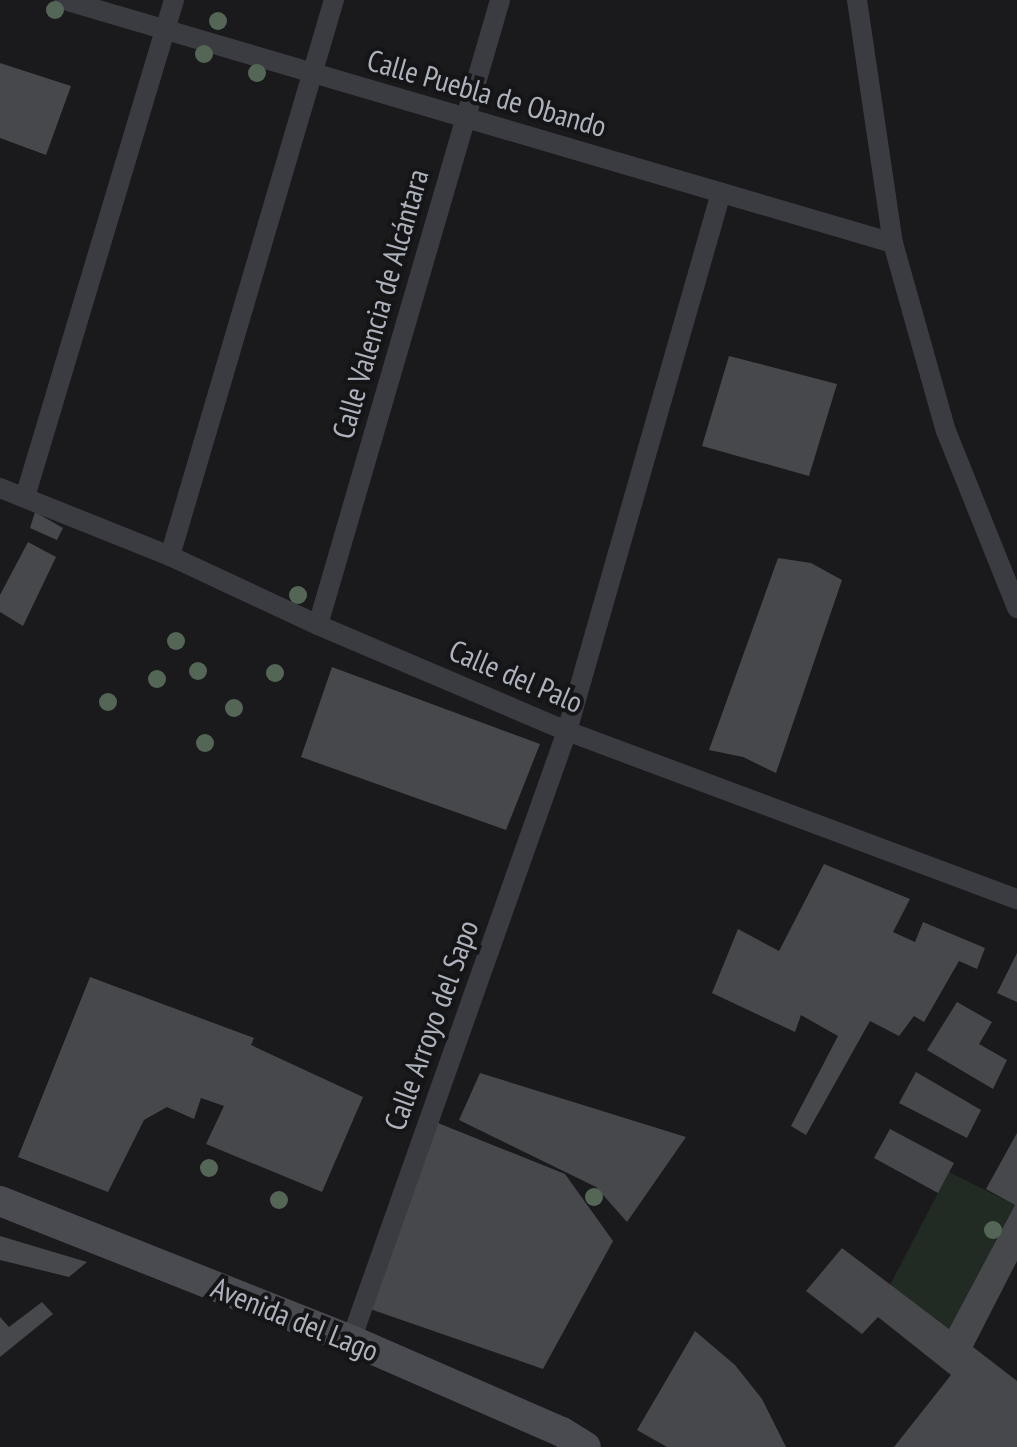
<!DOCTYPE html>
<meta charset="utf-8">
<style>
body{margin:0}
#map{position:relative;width:1017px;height:1447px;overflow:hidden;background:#1a1a1c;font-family:"PT Sans Narrow",sans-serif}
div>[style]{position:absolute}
.green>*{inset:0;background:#222b23}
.building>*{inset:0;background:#47484c}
.street>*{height:20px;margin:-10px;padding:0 10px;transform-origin:10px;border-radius:10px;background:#3b3c41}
.secondary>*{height:30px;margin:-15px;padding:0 15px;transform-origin:15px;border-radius:15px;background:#494b51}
.trees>*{width:18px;height:18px;margin:-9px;border-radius:50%;background:#546756}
span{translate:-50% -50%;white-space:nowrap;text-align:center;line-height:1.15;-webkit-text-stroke:8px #151517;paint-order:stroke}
.street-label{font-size:30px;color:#adb2bc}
</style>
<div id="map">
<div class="green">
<i style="clip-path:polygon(949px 1172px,1015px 1205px,949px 1329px,890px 1285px)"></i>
</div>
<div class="building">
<i style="clip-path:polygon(0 63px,71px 86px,46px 155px,0 138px)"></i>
<i style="clip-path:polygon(729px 356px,837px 384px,809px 476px,702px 446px)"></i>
<i style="clip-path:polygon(35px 512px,63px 528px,57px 540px,30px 528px)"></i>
<i style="clip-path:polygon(28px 542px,56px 557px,23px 626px,0 612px,0 595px)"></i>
<i style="clip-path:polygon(778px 558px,811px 563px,842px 580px,776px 773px,743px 757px,709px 750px)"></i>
<i style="clip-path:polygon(332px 667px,540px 744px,506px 830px,301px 757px)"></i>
<i style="clip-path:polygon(824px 864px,910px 899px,893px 932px,915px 942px,923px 922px,985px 948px,977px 969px,959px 961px,924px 1022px,914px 1016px,899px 1036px,870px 1021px,806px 1135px,791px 1126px,838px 1036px,801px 1015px,795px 1032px,712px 993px,738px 929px,779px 951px)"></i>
<i style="clip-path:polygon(1017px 953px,1017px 1002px,997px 993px)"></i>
<i style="clip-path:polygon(90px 977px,254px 1038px,251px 1045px,363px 1097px,322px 1192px,206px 1144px,224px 1106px,201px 1098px,194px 1119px,167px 1107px,144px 1120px,108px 1192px,18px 1157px)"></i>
<i style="clip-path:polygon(957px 1002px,992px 1022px,979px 1044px,1007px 1060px,993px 1089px,927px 1050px)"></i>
<i style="clip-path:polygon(916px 1072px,981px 1110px,967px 1138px,899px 1103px)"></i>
<i style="clip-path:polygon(480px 1073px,686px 1137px,627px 1222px,596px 1187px,459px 1120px)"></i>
<i style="clip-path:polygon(438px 1123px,565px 1174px,613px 1241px,543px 1369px,370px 1309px)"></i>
<i style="clip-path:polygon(890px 1129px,954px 1163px,938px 1193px,874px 1158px)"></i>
<i style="clip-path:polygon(1017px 1133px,1017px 1261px,973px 1347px,1017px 1381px,1017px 1447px,894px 1447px,951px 1375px,878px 1317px,862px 1334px,806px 1291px,842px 1248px,949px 1329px,1015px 1205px,986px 1189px)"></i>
<i style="clip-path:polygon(0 1236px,87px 1262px,69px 1277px,0 1260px)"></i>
<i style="clip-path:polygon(42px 1302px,53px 1314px,0 1357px,0 1317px,9px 1327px)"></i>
<i style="clip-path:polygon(695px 1331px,735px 1365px,762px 1399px,786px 1447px,667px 1447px,637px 1430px)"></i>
</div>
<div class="street">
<i style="left:64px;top:0;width:864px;rotate:16.34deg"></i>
<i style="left:857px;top:0;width:246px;rotate:81.6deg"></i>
<i style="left:893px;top:243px;width:195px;rotate:74.3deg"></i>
<i style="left:946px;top:431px;width:191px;rotate:68.1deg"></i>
<i style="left:0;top:488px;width:183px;rotate:21.8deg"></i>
<i style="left:170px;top:556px;width:163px;rotate:25deg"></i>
<i style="left:318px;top:625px;width:271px;rotate:23.1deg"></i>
<i style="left:567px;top:731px;width:480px;rotate:20.5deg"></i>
<i style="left:25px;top:497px;width:519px;rotate:-73.31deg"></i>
<i style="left:170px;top:556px;width:580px;rotate:-73.57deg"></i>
<i style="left:318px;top:625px;width:651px;rotate:-73.76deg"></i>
<i style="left:351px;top:1340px;width:646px;rotate:-70.47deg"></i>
<i style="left:567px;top:731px;width:560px;rotate:-74.03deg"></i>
</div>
<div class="secondary">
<i style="left:0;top:1201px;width:378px;rotate:21.6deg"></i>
<i style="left:351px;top:1340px;width:230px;rotate:23.6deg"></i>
<i style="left:562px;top:1432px;width:28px;rotate:32deg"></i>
</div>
<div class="trees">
<i style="left:55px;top:10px"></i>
<i style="left:218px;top:21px"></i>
<i style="left:204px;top:54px"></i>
<i style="left:257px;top:73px"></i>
<i style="left:298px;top:595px"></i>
<i style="left:176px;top:641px"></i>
<i style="left:198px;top:671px"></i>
<i style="left:275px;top:673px"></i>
<i style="left:157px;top:679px"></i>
<i style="left:108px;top:702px"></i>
<i style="left:234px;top:708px"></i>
<i style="left:205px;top:743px"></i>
<i style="left:209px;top:1168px"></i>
<i style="left:594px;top:1197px"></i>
<i style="left:279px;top:1200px"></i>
<i style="left:993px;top:1230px"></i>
</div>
<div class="street-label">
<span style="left:487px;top:93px;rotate:16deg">Calle Puebla de Obando</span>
<span style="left:380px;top:304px;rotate:-74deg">Calle Valencia de Alcántara</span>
<span style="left:516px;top:676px;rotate:23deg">Calle del Palo</span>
<span style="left:431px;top:1025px;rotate:-70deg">Calle Arroyo del Sapo</span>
<span style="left:295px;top:1319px;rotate:22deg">Avenida del Lago</span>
</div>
</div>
